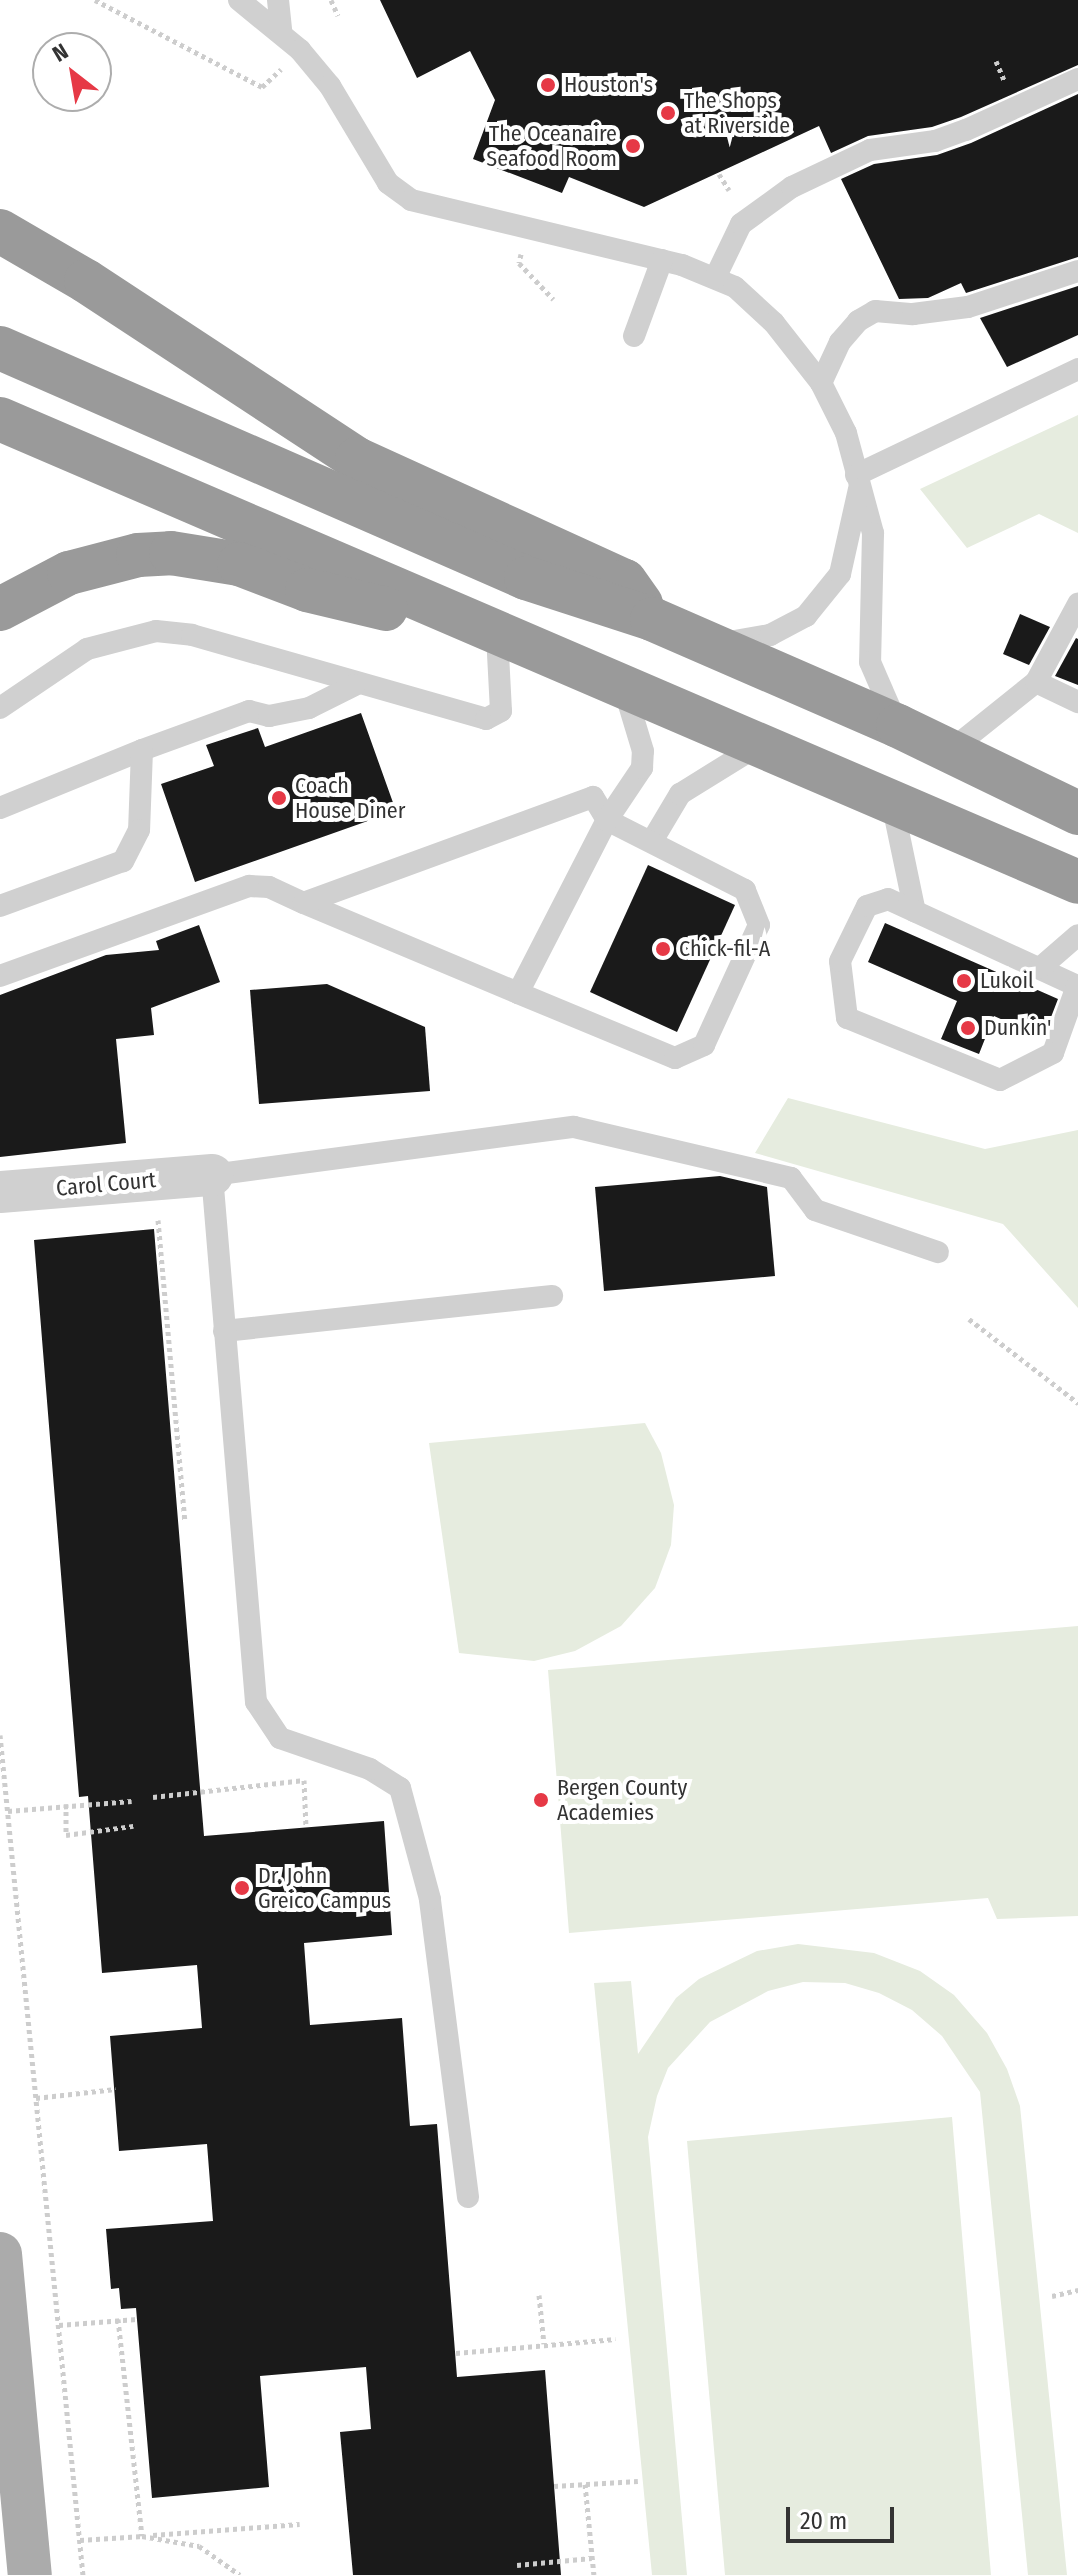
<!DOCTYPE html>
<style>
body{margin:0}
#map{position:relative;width:1078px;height:2575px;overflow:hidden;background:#fff;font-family:"Fira Sans Condensed",sans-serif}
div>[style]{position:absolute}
.green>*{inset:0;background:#e6ecdf}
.building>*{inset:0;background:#1a1a1a}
.path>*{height:5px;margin-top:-2.5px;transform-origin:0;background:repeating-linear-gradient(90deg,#cdcdcd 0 4px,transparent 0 8px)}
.lane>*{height:22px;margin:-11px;padding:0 11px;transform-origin:11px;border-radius:11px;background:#d0d0d0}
.street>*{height:42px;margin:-21px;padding:0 21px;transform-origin:21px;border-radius:21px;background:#d0d0d0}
.primary>*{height:44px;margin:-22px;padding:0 22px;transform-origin:22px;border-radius:22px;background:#ababab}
.highway>*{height:44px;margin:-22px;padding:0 22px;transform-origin:22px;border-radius:22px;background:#9a9a9a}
.dots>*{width:22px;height:22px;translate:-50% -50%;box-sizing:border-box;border:4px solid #fff;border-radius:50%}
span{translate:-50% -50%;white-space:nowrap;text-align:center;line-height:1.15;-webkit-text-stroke:8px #fff;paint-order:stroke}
.poi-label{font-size:22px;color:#333}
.left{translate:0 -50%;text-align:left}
.right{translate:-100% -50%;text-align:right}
.street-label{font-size:22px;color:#333}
.north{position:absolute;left:32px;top:32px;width:80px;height:80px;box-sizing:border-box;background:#fff;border:2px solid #adadad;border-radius:50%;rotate:329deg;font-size:22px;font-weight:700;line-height:32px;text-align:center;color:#333}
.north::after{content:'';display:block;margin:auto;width:28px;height:36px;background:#e63946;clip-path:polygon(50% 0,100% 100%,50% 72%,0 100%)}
.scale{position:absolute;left:786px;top:2507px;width:108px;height:36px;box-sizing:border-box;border:4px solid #333;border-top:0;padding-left:10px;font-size:24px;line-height:28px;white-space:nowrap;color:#333;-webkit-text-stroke:6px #fff;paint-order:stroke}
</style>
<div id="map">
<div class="green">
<i style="clip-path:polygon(1078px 415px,1078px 533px,1039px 514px,967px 548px,920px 489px)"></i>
<i style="clip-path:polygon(788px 1098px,985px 1149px,1078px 1130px,1078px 1308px,1003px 1224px,755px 1153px)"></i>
<i style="clip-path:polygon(645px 1423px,661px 1453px,674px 1505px,671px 1545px,655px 1588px,621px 1626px,575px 1651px,534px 1661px,459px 1653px,429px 1443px)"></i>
<i style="clip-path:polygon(1078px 1626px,1078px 1916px,997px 1919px,988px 1898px,569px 1933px,548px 1670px)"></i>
<i style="clip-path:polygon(798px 1944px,874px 1953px,920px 1971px,954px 1995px,987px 2033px,1007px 2069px,1020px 2106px,1067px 2575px,1028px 2575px,980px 2092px,942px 2036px,912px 2010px,879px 1993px,845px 1983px,803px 1982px,768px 1991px,710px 2022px,668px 2068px,657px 2096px,648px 2137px,687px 2575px,652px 2575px,594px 1983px,631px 1981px,638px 2054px,676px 1998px,699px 1979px,757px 1951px)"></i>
<i style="clip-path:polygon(952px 2117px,991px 2575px,725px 2575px,687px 2141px)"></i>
</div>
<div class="building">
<i style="clip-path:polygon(380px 0,1078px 0,1078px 65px,961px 117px,932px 127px,868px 136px,831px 153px,819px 126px,644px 207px,569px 177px,562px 193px,473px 159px,495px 100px,470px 51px,417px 78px)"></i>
<i style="clip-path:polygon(1078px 94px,1078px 257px,966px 293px,961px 283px,928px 298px,899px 299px,841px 179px,874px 164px,937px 155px,971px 143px)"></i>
<i style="clip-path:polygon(1078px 286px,1078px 335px,1007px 367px,980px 318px)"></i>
<i style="clip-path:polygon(1020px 614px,1050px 627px,1029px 665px,1003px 654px)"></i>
<i style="clip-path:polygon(1076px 638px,1078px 639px,1078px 685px,1055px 676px)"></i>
<i style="clip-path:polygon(361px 713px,396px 811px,195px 882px,161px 784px,214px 766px,206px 745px,258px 728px,265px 747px)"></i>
<i style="clip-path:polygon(648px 865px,735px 905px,677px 1032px,590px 992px)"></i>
<i style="clip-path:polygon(885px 923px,1058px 999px,1043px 1038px,994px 1016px,979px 1054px,941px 1039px,957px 1001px,868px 962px)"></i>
<i style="clip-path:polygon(199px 925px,220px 982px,151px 1008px,154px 1035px,116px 1039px,126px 1143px,0 1157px,0 995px,106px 955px,159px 950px,156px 941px)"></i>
<i style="clip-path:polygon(327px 984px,425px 1027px,430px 1091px,259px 1104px,250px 990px)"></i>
<i style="clip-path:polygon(720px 1176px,767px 1187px,775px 1276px,604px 1291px,595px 1187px)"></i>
<i style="clip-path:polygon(154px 1229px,204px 1836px,384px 1821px,392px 1935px,304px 1943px,310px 2025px,402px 2018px,410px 2126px,437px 2124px,457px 2377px,545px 2370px,561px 2575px,353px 2575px,340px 2432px,371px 2429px,366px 2367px,260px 2376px,269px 2487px,152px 2498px,136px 2308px,121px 2309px,119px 2288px,111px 2289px,106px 2229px,213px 2221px,207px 2144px,119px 2151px,110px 2036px,202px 2028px,197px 1965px,102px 1973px,88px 1796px,79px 1797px,34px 1240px)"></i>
</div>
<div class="path">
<i style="left:95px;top:0;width:188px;rotate:27.5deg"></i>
<i style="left:262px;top:87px;width:26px;rotate:-43deg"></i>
<i style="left:331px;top:0;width:17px;rotate:66deg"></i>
<i style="left:996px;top:61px;width:23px;rotate:67deg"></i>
<i style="left:719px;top:174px;width:19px;rotate:58deg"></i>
<i style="left:521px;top:254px;width:9px;rotate:103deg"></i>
<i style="left:519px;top:263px;width:50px;rotate:46.6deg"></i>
<i style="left:158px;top:1220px;width:302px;rotate:84.9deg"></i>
<i style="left:969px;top:1319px;width:138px;rotate:37.6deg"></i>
<i style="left:0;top:1735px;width:844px;rotate:84.36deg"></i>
<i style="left:153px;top:1797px;width:152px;rotate:-6.4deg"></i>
<i style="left:304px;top:1780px;width:47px;rotate:87.6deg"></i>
<i style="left:66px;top:1804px;width:31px;rotate:90deg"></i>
<i style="left:66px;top:1835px;width:68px;rotate:-7.7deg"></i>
<i style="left:8px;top:1811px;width:124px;rotate:-4.6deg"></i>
<i style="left:36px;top:2098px;width:80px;rotate:-6.5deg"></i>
<i style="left:539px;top:2295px;width:49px;rotate:84.2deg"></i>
<i style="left:1052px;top:2296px;width:27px;rotate:-13deg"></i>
<i style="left:118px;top:2319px;width:218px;rotate:83.7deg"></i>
<i style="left:142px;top:2536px;width:58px;rotate:10deg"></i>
<i style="left:199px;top:2546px;width:50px;rotate:35.3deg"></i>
<i style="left:59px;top:2325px;width:78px;rotate:-4.4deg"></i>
<i style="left:456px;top:2353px;width:160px;rotate:-5deg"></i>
<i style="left:585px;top:2484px;width:91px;rotate:84.4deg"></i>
<i style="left:554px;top:2486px;width:84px;rotate:-3.4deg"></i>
<i style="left:153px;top:2535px;width:147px;rotate:-4.3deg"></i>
<i style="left:80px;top:2540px;width:63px;rotate:-3.6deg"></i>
<i style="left:517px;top:2565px;width:75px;rotate:-5.3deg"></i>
</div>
<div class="lane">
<i style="left:239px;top:0;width:79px;rotate:39.3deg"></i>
<i style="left:300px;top:50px;width:47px;rotate:50.2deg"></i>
<i style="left:330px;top:86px;width:113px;rotate:59.1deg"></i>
<i style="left:388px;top:183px;width:29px;rotate:36deg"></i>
<i style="left:411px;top:200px;width:279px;rotate:13.5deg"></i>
<i style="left:682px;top:265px;width:57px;rotate:22.5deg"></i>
<i style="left:735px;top:287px;width:53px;rotate:42.7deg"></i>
<i style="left:774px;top:323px;width:76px;rotate:51.9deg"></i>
<i style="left:821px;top:383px;width:56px;rotate:63.4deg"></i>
<i style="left:846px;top:433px;width:104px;rotate:74.9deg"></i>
<i style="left:873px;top:533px;width:129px;rotate:91.3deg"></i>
<i style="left:870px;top:662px;width:65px;rotate:66.6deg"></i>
<i style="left:278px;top:0;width:31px;rotate:84deg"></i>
<i style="left:715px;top:278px;width:60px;rotate:-64.3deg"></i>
<i style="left:741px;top:224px;width:63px;rotate:-36deg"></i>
<i style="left:792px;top:187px;width:86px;rotate:-25.4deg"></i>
<i style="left:870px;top:150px;width:66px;rotate:-7.9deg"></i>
<i style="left:935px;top:141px;width:33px;rotate:-20deg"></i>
<i style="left:966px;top:130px;width:123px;rotate:-24.5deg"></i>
<i style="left:634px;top:336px;width:81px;rotate:-69.8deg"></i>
<i style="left:821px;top:383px;width:45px;rotate:-65.1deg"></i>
<i style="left:840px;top:342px;width:28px;rotate:-49deg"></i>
<i style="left:858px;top:321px;width:20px;rotate:-30deg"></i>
<i style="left:875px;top:311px;width:38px;rotate:5deg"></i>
<i style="left:913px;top:314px;width:55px;rotate:-7.3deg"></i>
<i style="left:968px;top:307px;width:116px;rotate:-18.1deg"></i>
<i style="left:856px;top:475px;width:246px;rotate:-25.5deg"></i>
<i style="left:723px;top:643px;width:48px;rotate:-9.7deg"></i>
<i style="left:770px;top:635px;width:41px;rotate:-27.8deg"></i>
<i style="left:806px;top:616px;width:54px;rotate:-51deg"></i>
<i style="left:840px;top:574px;width:87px;rotate:-77.4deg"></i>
<i style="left:1036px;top:682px;width:47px;rotate:25.5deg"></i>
<i style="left:0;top:708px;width:105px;rotate:-34.1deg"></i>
<i style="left:87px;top:649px;width:71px;rotate:-14.6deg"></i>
<i style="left:156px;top:631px;width:36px;rotate:6deg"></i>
<i style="left:192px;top:635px;width:306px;rotate:15.9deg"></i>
<i style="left:486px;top:719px;width:17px;rotate:-28deg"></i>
<i style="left:501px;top:711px;width:76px;rotate:-93deg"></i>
<i style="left:142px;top:750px;width:114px;rotate:-20deg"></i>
<i style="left:249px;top:711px;width:21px;rotate:14deg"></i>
<i style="left:269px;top:716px;width:41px;rotate:-11.3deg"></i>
<i style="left:309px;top:708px;width:51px;rotate:-26.6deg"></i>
<i style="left:951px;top:750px;width:109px;rotate:-38.7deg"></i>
<i style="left:1036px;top:682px;width:89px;rotate:-61.7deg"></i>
<i style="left:892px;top:802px;width:112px;rotate:78.2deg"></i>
<i style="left:0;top:808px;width:153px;rotate:-22.2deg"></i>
<i style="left:142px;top:750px;width:80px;rotate:92.1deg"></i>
<i style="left:139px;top:830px;width:35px;rotate:117deg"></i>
<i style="left:123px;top:861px;width:131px;rotate:159.9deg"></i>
<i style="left:652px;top:841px;width:55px;rotate:-59.2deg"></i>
<i style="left:680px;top:794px;width:93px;rotate:-31.8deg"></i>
<i style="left:888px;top:899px;width:208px;rotate:24.7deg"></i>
<i style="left:1077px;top:986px;width:71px;rotate:109.7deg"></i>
<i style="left:1053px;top:1053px;width:59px;rotate:153deg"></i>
<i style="left:1000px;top:1080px;width:165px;rotate:-157.9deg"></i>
<i style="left:847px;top:1018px;width:57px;rotate:-97deg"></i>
<i style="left:840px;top:961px;width:61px;rotate:-63.9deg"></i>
<i style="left:867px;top:906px;width:22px;rotate:-18deg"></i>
<i style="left:1040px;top:968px;width:50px;rotate:-41deg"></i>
<i style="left:0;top:976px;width:265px;rotate:-19.9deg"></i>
<i style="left:249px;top:886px;width:20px;rotate:3deg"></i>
<i style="left:269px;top:887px;width:38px;rotate:25deg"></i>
<i style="left:304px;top:903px;width:232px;rotate:22.8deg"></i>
<i style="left:518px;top:993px;width:195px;rotate:-62.8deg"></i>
<i style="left:607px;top:820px;width:27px;rotate:-121deg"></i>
<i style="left:593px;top:797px;width:308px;rotate:159.9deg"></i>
<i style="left:518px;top:993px;width:170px;rotate:22.5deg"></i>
<i style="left:675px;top:1058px;width:32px;rotate:-24deg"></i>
<i style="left:704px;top:1045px;width:132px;rotate:-65.4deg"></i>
<i style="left:759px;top:925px;width:38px;rotate:-112deg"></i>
<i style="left:745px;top:890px;width:155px;rotate:-153.1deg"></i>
<i style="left:607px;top:820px;width:63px;rotate:-56.1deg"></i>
<i style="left:642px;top:768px;width:17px;rotate:-87deg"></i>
<i style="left:643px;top:751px;width:66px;rotate:-106.8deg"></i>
<i style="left:224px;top:1331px;width:330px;rotate:-6.1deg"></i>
<i style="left:468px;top:2197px;width:300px;rotate:-97.3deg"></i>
<i style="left:430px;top:1899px;width:115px;rotate:-105.1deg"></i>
<i style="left:400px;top:1788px;width:36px;rotate:-148deg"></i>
<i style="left:370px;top:1769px;width:95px;rotate:-161deg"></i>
<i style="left:280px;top:1738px;width:43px;rotate:-123.7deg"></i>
<i style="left:256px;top:1702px;width:529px;rotate:-94.77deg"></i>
<i style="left:212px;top:1175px;width:365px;rotate:-7.6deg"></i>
<i style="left:574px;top:1127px;width:223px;rotate:13.2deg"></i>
<i style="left:791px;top:1178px;width:40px;rotate:53deg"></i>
<i style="left:815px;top:1210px;width:130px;rotate:18.9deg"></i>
</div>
<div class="street">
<i style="left:0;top:1192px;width:213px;rotate:-4.6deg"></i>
</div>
<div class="primary">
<i style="left:0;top:2254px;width:322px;rotate:84.7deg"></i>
</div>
<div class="highway">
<i style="left:0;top:231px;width:99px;rotate:30.2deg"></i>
<i style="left:86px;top:281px;width:324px;rotate:33.3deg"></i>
<i style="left:357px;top:459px;width:294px;rotate:24.5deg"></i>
<i style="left:625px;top:581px;width:28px;rotate:55deg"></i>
<i style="left:0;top:348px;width:574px;rotate:23.62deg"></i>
<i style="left:526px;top:578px;width:133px;rotate:18deg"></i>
<i style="left:652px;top:619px;width:268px;rotate:23.5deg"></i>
<i style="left:898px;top:726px;width:200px;rotate:25.8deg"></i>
<i style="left:0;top:419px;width:1173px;rotate:23.24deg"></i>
<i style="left:0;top:609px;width:78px;rotate:-27.6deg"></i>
<i style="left:69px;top:573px;width:71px;rotate:-14.6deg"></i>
<i style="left:138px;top:555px;width:33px;rotate:-3deg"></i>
<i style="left:171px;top:553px;width:69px;rotate:9.2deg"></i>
<i style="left:239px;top:564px;width:73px;rotate:20.9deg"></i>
<i style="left:307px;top:590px;width:81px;rotate:13.5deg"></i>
</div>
<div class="dots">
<i style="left:548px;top:85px;background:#e63946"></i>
<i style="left:668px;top:113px;background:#e63946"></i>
<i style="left:633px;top:146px;background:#e63946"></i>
<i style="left:279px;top:798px;background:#e63946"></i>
<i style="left:663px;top:949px;background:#e63946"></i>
<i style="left:964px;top:981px;background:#e63946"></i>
<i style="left:968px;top:1028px;background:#e63946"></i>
<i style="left:541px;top:1800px;background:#e63946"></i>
<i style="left:242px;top:1888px;background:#e63946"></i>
</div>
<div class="poi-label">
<span class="left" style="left:564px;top:85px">Houston's</span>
<span class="left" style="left:684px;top:113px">The Shops<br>at Riverside</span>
<span class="right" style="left:617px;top:146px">The Oceanaire<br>Seafood Room</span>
<span class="left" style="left:295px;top:798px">Coach<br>House Diner</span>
<span class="left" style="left:679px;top:949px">Chick-fil-A</span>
<span class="left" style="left:980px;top:981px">Lukoil</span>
<span class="left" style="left:984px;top:1028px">Dunkin'</span>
<span class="left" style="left:557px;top:1800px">Bergen County<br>Academies</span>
<span class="left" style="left:258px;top:1888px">Dr. John<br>Greico Campus</span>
</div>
<div class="street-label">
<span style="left:106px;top:1184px;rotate:-5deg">Carol Court</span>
</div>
<div class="north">N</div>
<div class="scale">20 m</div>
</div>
